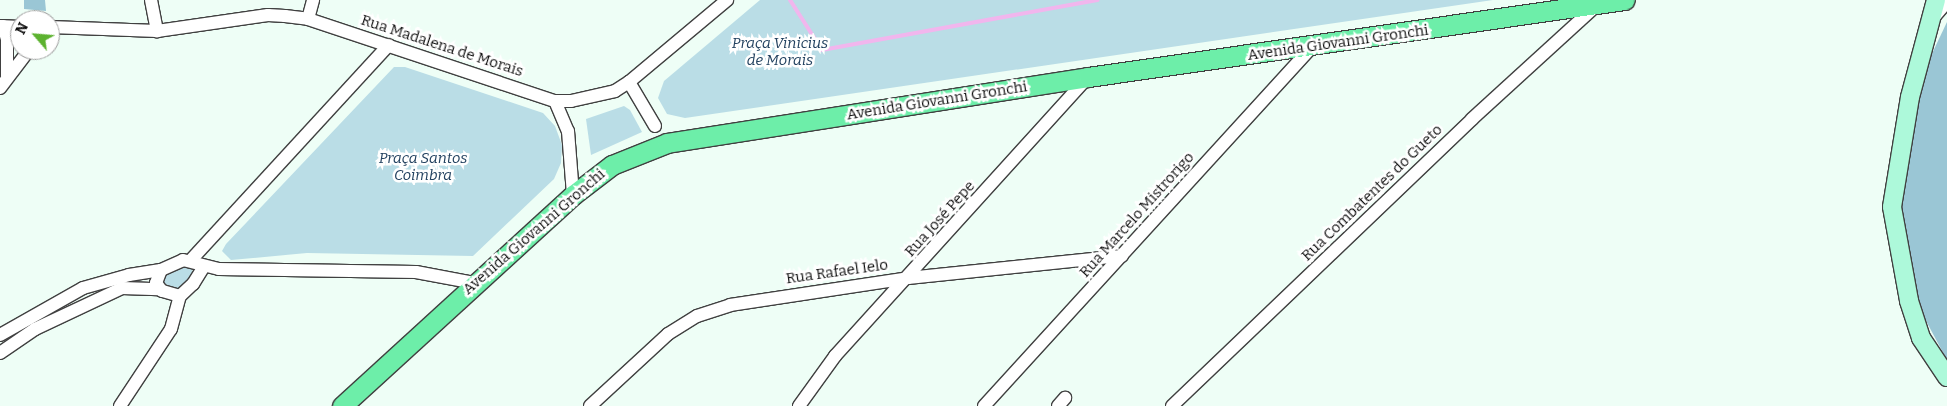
<!DOCTYPE html>
<meta charset="utf-8">
<style>
body{margin:0}
#map{position:relative;width:1947px;height:406px;overflow:hidden;background:#eefef6;font-family:Bitter,serif}
div>[style]{position:absolute}
.green>*{inset:0;background:#badde6}
.forest>*{inset:0;background:#9ac6d5}
.stream>*{height:4px;margin:-2px;padding:0 2px;transform-origin:2px;border-radius:2px;background:#f1b6ed}
.roads{filter:drop-shadow(1px 0 #404040) drop-shadow(-1px 0 #404040) drop-shadow(0 1px #404040) drop-shadow(0 -1px #404040)}
.street>*{height:12px;margin:-6px;padding:0 6px;transform-origin:6px;border-radius:6px;background:#fff}
.secondary>*{height:18px;margin:-9px;padding:0 9px;transform-origin:9px;border-radius:9px;background:#adf9da}
.primary>*{height:19px;margin:-9.5px;padding:0 9.5px;transform-origin:9.5px;border-radius:9.5px;background:#6deea9}
span{translate:-50% -50%;white-space:nowrap;text-align:center;line-height:1.15;-webkit-text-stroke:5px #fff;paint-order:stroke}
.park-label{font-size:15px;color:#22415f;font-style:italic}
.street-label{font-size:15px;color:#0d0d0d}
.north{position:absolute;left:10px;top:10px;width:50px;height:50px;box-sizing:border-box;background:#fff;border:1px solid #9e9e9e;border-radius:50%;rotate:297deg;font-size:14px;font-weight:700;line-height:20px;text-align:center;color:#0d0d0d}
.north::after{content:'';display:block;margin:auto;width:18px;height:22px;background:#5cb22f;clip-path:polygon(50% 0,100% 100%,50% 72%,0 100%)}
</style>
<div id="map">
<div class="green">
<i style="clip-path:polygon(760px 0,1493px 0,685px 118px,667px 114px,658px 98px,664px 81px)"></i>
<i style="clip-path:polygon(394px 67px,405px 67px,543px 113px,555px 126px,562px 145px,561px 163px,554px 179px,473px 256px,307px 253px,231px 260px,222px 251px,226px 244px)"></i>
<i style="clip-path:polygon(624px 106px,630px 110px,642px 132px,591px 155px,586px 119px)"></i>
<i style="clip-path:polygon(188px 265px,192px 269px,193px 278px,180px 290px,163px 283px,169px 270px)"></i>
</div>
<div class="forest">
<i style="clip-path:polygon(24px 0,45px 0,46px 11px,24px 9px)"></i>
<i style="clip-path:polygon(1947px 22px,1947px 360px,1925px 319px,1902px 246px,1897px 181px,1928px 62px)"></i>
</div>
<div class="stream">
<i style="left:790px;top:0;width:59px;rotate:57.4deg"></i>
<i style="left:822px;top:50px;width:280px;rotate:-10.3deg"></i>
</div>
<div class="roads">
<div class="street">
<i style="left:151px;top:0;width:32px;rotate:79deg"></i>
<i style="left:1934px;top:17px;width:20px;rotate:-49deg"></i>
<i style="left:308px;top:19px;width:20px;rotate:-75deg"></i>
<i style="left:0;top:26px;width:20px;rotate:3deg"></i>
<i style="left:3px;top:26px;width:14px;rotate:73deg"></i>
<i style="left:7px;top:39px;width:37px;rotate:90deg"></i>
<i style="left:50px;top:27px;width:107px;rotate:2.1deg"></i>
<i style="left:157px;top:31px;width:112px;rotate:-8.2deg"></i>
<i style="left:268px;top:15px;width:17px;rotate:3deg"></i>
<i style="left:285px;top:16px;width:23px;rotate:7deg"></i>
<i style="left:308px;top:19px;width:260px;rotate:18.4deg"></i>
<i style="left:555px;top:101px;width:16px"></i>
<i style="left:571px;top:101px;width:45px;rotate:-12.8deg"></i>
<i style="left:615px;top:91px;width:17px;rotate:-33deg"></i>
<i style="left:629px;top:82px;width:128px;rotate:-39.9deg"></i>
<i style="left:629px;top:82px;width:51px;rotate:59.4deg"></i>
<i style="left:0;top:88px;width:48px;rotate:-52.7deg"></i>
<i style="left:555px;top:101px;width:33px;rotate:67deg"></i>
<i style="left:568px;top:131px;width:64px;rotate:85.5deg"></i>
<i style="left:191px;top:260px;width:292px;rotate:-47.4deg"></i>
<i style="left:180px;top:296px;width:19px;rotate:-164deg"></i>
<i style="left:162px;top:291px;width:10px;rotate:-127deg"></i>
<i style="left:156px;top:283px;width:14px;rotate:-69deg"></i>
<i style="left:161px;top:270px;width:24px;rotate:-24deg"></i>
<i style="left:183px;top:260px;width:37px;rotate:14deg"></i>
<i style="left:219px;top:269px;width:197px;rotate:0.9deg"></i>
<i style="left:416px;top:272px;width:59px;rotate:10.7deg"></i>
<i style="left:0;top:335px;width:95px;rotate:-29.5deg"></i>
<i style="left:83px;top:288px;width:48px;rotate:-15.8deg"></i>
<i style="left:129px;top:275px;width:32px;rotate:-9deg"></i>
<i style="left:0;top:353px;width:42px;rotate:-34.4deg"></i>
<i style="left:35px;top:329px;width:96px;rotate:-25.2deg"></i>
<i style="left:122px;top:288px;width:37px;rotate:2deg"></i>
<i style="left:120px;top:406px;width:92px;rotate:-56.5deg"></i>
<i style="left:171px;top:329px;width:34px;rotate:-75deg"></i>
<i style="left:180px;top:296px;width:18px;rotate:-43deg"></i>
<i style="left:193px;top:284px;width:19px;rotate:-58deg"></i>
<i style="left:590px;top:406px;width:106px;rotate:-42.7deg"></i>
<i style="left:668px;top:334px;width:34px;rotate:-32deg"></i>
<i style="left:697px;top:316px;width:35px;rotate:-18deg"></i>
<i style="left:730px;top:305px;width:180px;rotate:-8.6deg"></i>
<i style="left:908px;top:278px;width:215px;rotate:-5.9deg"></i>
<i style="left:799px;top:406px;width:62px;rotate:-54.2deg"></i>
<i style="left:835px;top:356px;width:377px;rotate:-47.8deg"></i>
<i style="left:984px;top:406px;width:488px;rotate:-47.6deg"></i>
<i style="left:1058px;top:406px;width:11px;rotate:-49deg"></i>
<i style="left:1172px;top:406px;width:415px;rotate:-43.7deg"></i>
<i style="left:1472px;top:119px;width:169px;rotate:-42.4deg"></i>
</div>
<div class="secondary">
<i style="left:1936px;top:0;width:100px;rotate:105deg"></i>
<i style="left:1910px;top:97px;width:111px;rotate:99.3deg"></i>
<i style="left:1892px;top:207px;width:96px;rotate:79.7deg"></i>
<i style="left:1909px;top:301px;width:39px;rotate:72deg"></i>
<i style="left:1921px;top:338px;width:47px;rotate:56.3deg"></i>
</div>
<div class="primary">
<i style="left:342px;top:406px;width:313px;rotate:-42.4deg"></i>
<i style="left:573px;top:195px;width:49px;rotate:-37.6deg"></i>
<i style="left:612px;top:165px;width:59px;rotate:-21.8deg"></i>
<i style="left:667px;top:143px;width:426px;rotate:-8.9deg"></i>
<i style="left:1088px;top:77px;width:542px;rotate:-8.17deg"></i>
</div>
</div>
<div class="park-label">
<span style="left:780px;top:52px">Praça Vinicius<br>de Morais</span>
<span style="left:423px;top:167px">Praça Santos<br>Coimbra</span>
</div>
<div class="street-label">
<span style="left:1338px;top:43px;rotate:-8deg">Avenida Giovanni Gronchi</span>
<span style="left:442px;top:46px;rotate:18deg">Rua Madalena de Morais</span>
<span style="left:937px;top:101px;rotate:-9deg">Avenida Giovanni Gronchi</span>
<span style="left:1372px;top:193px;rotate:-44deg">Rua Combatentes do Gueto</span>
<span style="left:1137px;top:215px;rotate:-48deg">Rua Marcelo Mistrorigo</span>
<span style="left:940px;top:219px;rotate:-48deg">Rua José Pepe</span>
<span style="left:534px;top:232px;rotate:-41deg">Avenida Giovanni Gronchi</span>
<span style="left:837px;top:272px;rotate:-8deg">Rua Rafael Ielo</span>
</div>
<div class="north">N</div>
</div>
